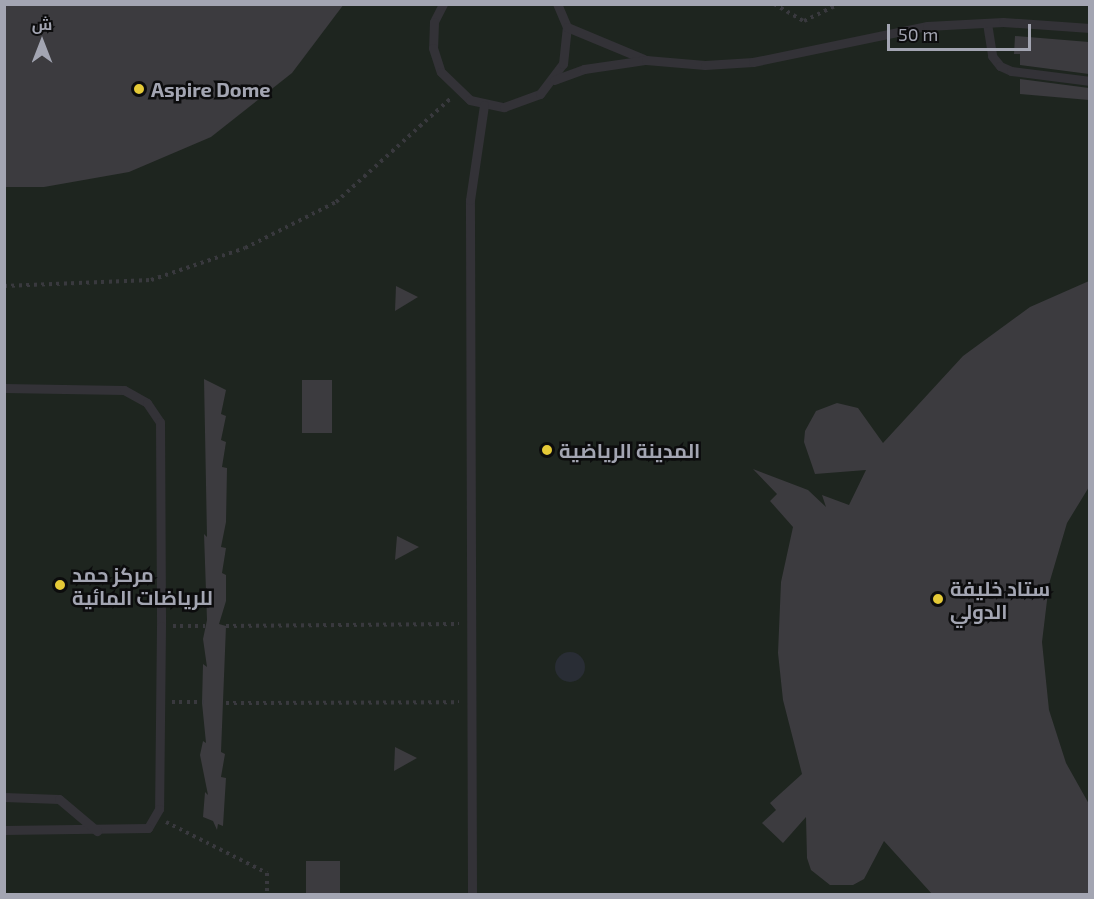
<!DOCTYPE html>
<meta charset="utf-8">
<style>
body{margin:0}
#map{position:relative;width:1094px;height:899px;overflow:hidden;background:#111112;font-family:"Exo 2",Cairo,sans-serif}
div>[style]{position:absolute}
.green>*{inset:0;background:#1e251f}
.water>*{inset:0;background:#292d35}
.round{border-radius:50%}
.building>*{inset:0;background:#3c3b3f}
.path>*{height:4px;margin-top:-2px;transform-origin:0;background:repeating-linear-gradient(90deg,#39393e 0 3px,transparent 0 7.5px)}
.lane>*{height:9px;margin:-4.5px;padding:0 4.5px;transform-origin:4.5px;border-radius:4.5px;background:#333237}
.dots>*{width:16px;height:16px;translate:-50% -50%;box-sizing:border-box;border:3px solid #0c0c0d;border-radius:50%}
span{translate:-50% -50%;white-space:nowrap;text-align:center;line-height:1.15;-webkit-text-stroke:5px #0c0c0d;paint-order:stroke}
.poi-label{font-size:20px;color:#a3a5b2;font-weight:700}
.left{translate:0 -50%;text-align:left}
.frame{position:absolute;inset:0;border:6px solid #a3a5b2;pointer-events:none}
.north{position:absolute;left:12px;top:12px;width:60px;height:60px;-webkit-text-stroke:4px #0c0c0d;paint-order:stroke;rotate:0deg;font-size:16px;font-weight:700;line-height:24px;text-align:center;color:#a3a5b2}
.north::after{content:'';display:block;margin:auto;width:21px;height:27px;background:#a3a5b2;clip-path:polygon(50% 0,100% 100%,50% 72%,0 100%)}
.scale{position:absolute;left:887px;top:24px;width:144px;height:27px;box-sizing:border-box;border:3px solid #a3a5b2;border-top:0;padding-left:8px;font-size:18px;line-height:21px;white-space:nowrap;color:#a3a5b2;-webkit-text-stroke:4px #0c0c0d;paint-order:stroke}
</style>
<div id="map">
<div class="green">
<i style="clip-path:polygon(5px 5px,1089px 5px,1089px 894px,5px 894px)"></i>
</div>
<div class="water">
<i class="round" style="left:555px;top:652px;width:30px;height:30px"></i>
</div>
<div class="building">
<i style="clip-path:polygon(4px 4px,344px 4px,292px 73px,211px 137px,129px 172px,44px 187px,4px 187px)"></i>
<i style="clip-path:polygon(1015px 36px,1089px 42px,1089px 74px,1020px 65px,1020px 54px,1014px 54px)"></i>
<i style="clip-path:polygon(1020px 79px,1089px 88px,1089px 100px,1020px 94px)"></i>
<i style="clip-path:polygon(1089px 281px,1089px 487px,1067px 523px,1049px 584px,1042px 642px,1049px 710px,1066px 763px,1089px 804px,1089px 894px,932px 894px,884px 841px,864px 879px,853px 885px,830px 885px,811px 870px,807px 858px,806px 817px,783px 843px,762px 823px,776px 810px,770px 803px,802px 774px,783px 700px,778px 653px,781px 582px,793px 527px,770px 501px,777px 494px,753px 469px,808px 490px,826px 507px,822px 495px,849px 505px,866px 470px,815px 474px,804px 442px,805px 431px,816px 411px,837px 403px,858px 408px,883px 443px,963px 356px,1030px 307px)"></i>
<i style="clip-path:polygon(396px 286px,418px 297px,395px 311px)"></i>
<i style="clip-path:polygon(204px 379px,226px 390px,221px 414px,226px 416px,221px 440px,226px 442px,222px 467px,227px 468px,226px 522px,221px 547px,226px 548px,222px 573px,226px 575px,226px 601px,219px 624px,226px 626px,221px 752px,225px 754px,221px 777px,226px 778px,223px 826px,218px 824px,217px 830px,213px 821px,203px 817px,205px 792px,208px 795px,200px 755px,203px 741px,206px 743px,202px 703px,203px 664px,207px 667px,203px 639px,207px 620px,204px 534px,207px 537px)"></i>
<i style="clip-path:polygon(302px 380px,332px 380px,332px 433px,302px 433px)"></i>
<i style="clip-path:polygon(397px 536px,419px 547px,395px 560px)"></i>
<i style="clip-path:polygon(395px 747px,417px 758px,394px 771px)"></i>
<i style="clip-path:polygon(306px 861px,340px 861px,340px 894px,306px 894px)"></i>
</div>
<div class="path">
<i style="left:774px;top:4px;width:34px;rotate:30deg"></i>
<i style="left:804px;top:21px;width:39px;rotate:-26deg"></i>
<i style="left:4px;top:286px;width:147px;rotate:-2.3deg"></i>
<i style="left:151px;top:280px;width:99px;rotate:-18.8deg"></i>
<i style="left:245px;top:248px;width:102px;rotate:-26.8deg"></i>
<i style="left:336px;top:202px;width:154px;rotate:-42.1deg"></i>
<i style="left:173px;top:626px;width:32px"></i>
<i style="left:226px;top:626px;width:233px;rotate:-0.5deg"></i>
<i style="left:172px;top:702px;width:32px"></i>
<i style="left:226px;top:703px;width:233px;rotate:-0.2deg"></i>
<i style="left:166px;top:822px;width:113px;rotate:26.8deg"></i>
<i style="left:267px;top:873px;width:21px;rotate:90deg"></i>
</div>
<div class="lane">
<i style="left:443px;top:4px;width:20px;rotate:117deg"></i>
<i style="left:434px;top:22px;width:26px;rotate:92deg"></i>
<i style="left:433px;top:48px;width:25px;rotate:72deg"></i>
<i style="left:441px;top:72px;width:40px;rotate:44deg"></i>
<i style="left:470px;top:100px;width:35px;rotate:12deg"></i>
<i style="left:504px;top:107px;width:38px;rotate:-20deg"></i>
<i style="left:540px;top:94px;width:38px;rotate:-53deg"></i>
<i style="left:563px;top:64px;width:37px;rotate:-84deg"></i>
<i style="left:567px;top:27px;width:25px;rotate:-113deg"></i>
<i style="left:987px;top:23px;width:33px;rotate:81deg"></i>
<i style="left:992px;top:56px;width:13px;rotate:51deg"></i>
<i style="left:1000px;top:66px;width:12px;rotate:24deg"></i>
<i style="left:1011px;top:71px;width:80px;rotate:7.2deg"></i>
<i style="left:567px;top:27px;width:83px;rotate:22.6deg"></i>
<i style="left:554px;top:80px;width:32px;rotate:-20deg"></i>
<i style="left:584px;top:69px;width:63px;rotate:-8.3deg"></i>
<i style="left:646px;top:60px;width:59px;rotate:4.8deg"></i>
<i style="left:705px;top:65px;width:48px;rotate:-3.6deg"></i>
<i style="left:753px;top:62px;width:178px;rotate:-11.7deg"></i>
<i style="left:927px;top:26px;width:76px;rotate:-3deg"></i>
<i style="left:1003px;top:22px;width:87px;rotate:3.9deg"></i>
<i style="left:4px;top:388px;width:120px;rotate:1deg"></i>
<i style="left:124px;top:390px;width:26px;rotate:29deg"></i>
<i style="left:147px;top:403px;width:23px;rotate:56deg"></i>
<i style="left:160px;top:422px;width:204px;rotate:89.7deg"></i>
<i style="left:161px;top:626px;width:183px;rotate:90.6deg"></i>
<i style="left:159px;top:809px;width:22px;rotate:120deg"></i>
<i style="left:148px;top:828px;width:144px;rotate:179.2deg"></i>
<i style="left:4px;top:797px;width:55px;rotate:2.1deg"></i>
<i style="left:59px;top:799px;width:50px;rotate:40.1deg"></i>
<i style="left:472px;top:894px;width:694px;rotate:-90.17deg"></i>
<i style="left:470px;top:200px;width:96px;rotate:-81.6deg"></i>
</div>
<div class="dots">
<i style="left:139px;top:89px;background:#e5ca37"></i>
<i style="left:547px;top:450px;background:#e5ca37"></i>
<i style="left:60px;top:585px;background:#e5ca37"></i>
<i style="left:938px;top:599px;background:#e5ca37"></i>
</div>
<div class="poi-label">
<span class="left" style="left:151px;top:89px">Aspire Dome</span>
<span class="left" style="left:559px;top:450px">المدينة الرياضية</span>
<span class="left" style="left:72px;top:586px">مركز حمد<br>للرياضات المائية</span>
<span class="left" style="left:950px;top:600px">ستاد خليفة<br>الدولي</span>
</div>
<div class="frame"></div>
<div class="north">ش</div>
<div class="scale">50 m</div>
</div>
